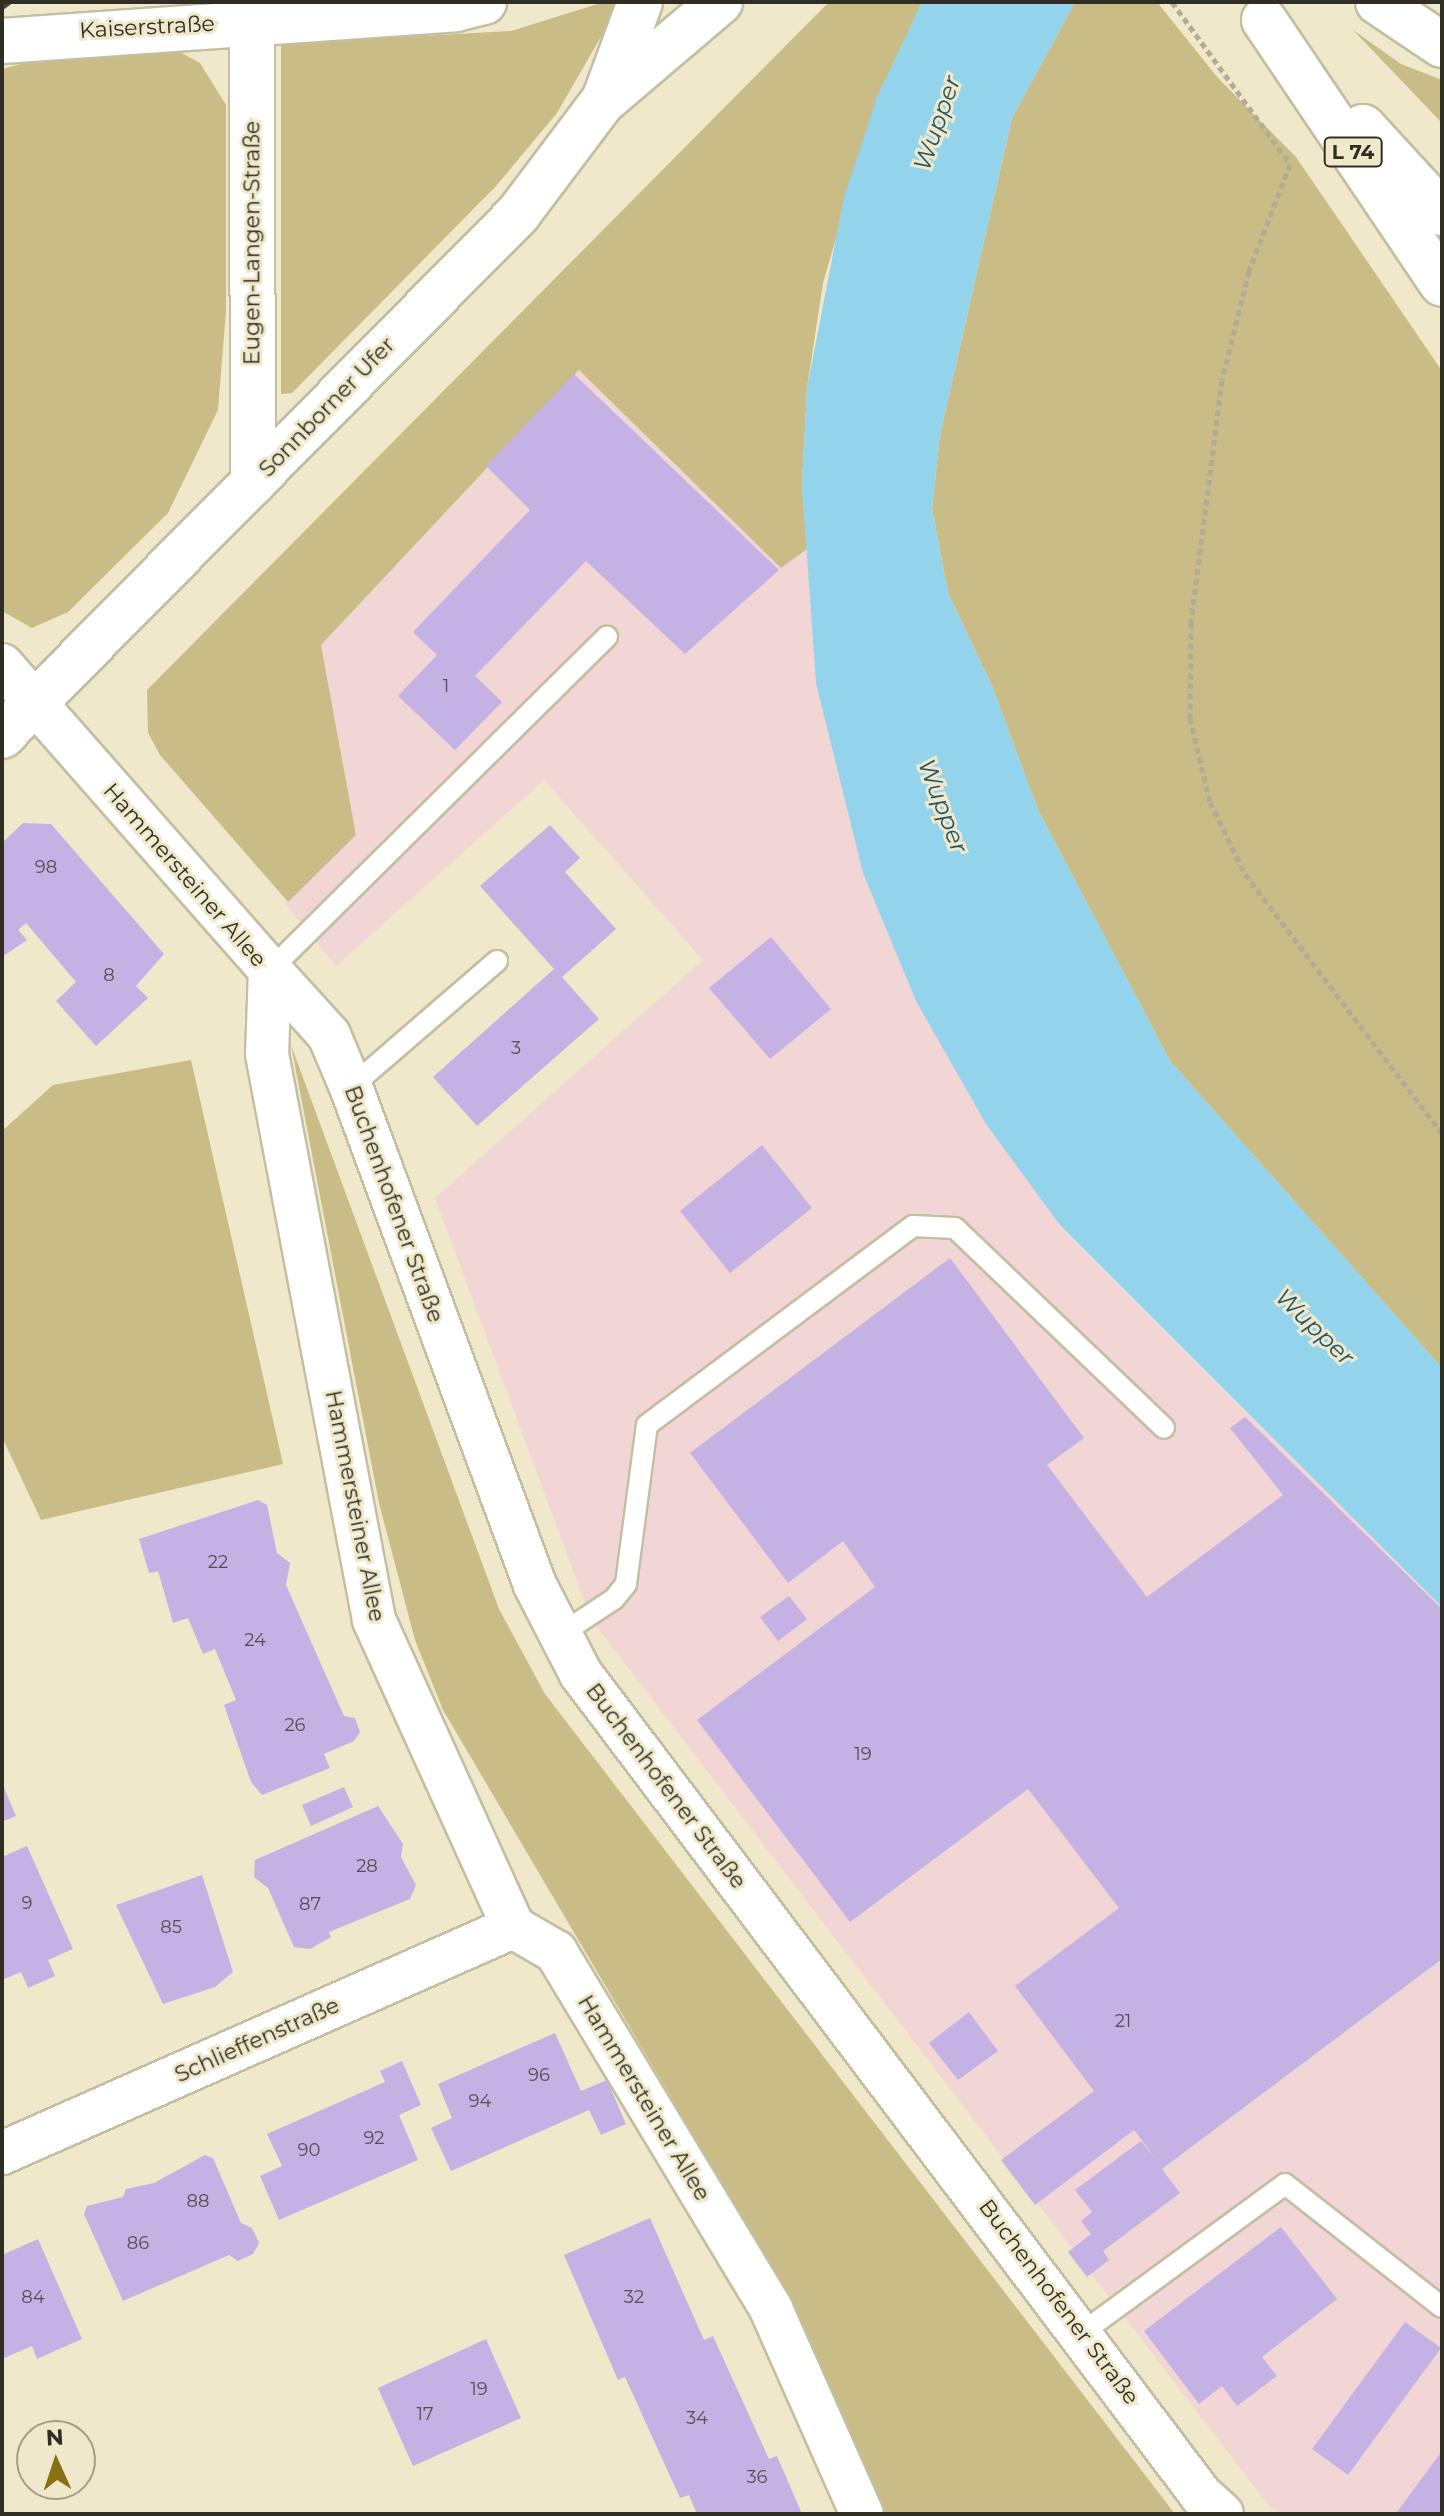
<!DOCTYPE html>
<meta charset="utf-8">
<style>
body{margin:0}
#map{position:relative;width:1444px;height:2516px;overflow:hidden;background:#efe8cb;font-family:Montserrat,sans-serif}
div>[style]{position:absolute}
.industrial>*{inset:0;background:#f1d6d5}
.green>*{inset:0;background:#c9bc86}
.water>*{inset:0;background:#93d3ec}
.building>*{inset:0;background:#c4b2e5}
.path>*{height:5px;margin-top:-2.5px;transform-origin:0;background:repeating-linear-gradient(90deg,#b1ac95 0 6px,transparent 0 10px)}
.roads{filter:drop-shadow(2px 0 #c4bea2) drop-shadow(-2px 0 #c4bea2) drop-shadow(0 2px #c4bea2) drop-shadow(0 -2px #c4bea2)}
.lane>*{height:20px;margin:-10px;padding:0 10px;transform-origin:10px;border-radius:10px;background:#fff}
.street>*{height:42px;margin:-21px;padding:0 21px;transform-origin:21px;border-radius:21px;background:#fff}
.secondary>*{height:44px;margin:-22px;padding:0 22px;transform-origin:22px;border-radius:22px;background:#fff}
.primary>*{height:44px;margin:-22px;padding:0 22px;transform-origin:22px;border-radius:22px;background:#fff}
.highway>*{height:44px;margin:-22px;padding:0 22px;transform-origin:22px;border-radius:22px;background:#fff}
.rail>*{height:6px;margin-top:-3px;transform-origin:0;background:repeating-linear-gradient(90deg,#464336 0 14px,transparent 0 28px)}
span{translate:-50% -50%;white-space:nowrap;text-align:center;line-height:1.15;-webkit-text-stroke:6px #efe8cb;paint-order:stroke}
.number-label{font-size:18px;color:#554f54}
.number-label span{-webkit-text-stroke-width:0}
.shield-label span{padding:2px 6px;background:#efe8cb;border:2px solid;border-radius:6px;-webkit-text-stroke-width:0}
.shield-label{font-size:20px;color:#302e23;font-weight:700}
.street-label{font-size:22px;color:#302e23}
.water-label{font-size:24px;color:#225568;font-style:italic}
.frame{position:absolute;inset:0;border:4px solid #302e23;pointer-events:none}
.north{position:absolute;left:16px;top:2420px;width:80px;height:80px;box-sizing:border-box;background:#efe8cb;border:2px solid #a39e88;border-radius:50%;rotate:357deg;font-size:22px;font-weight:700;line-height:32px;text-align:center;color:#302e23}
.north::after{content:'';display:block;margin:auto;width:28px;height:36px;background:#887112;clip-path:polygon(50% 0,100% 100%,50% 72%,0 100%)}
</style>
<div id="map">
<div class="industrial">
<i style="clip-path:polygon(580px 370px,781px 567px,807px 549px,816px 683px,1060px 1225px,1442px 1607px,1442px 2514px,1281px 2514px,1269px 2506px,591px 1619px,435px 1198px,703px 960px,544px 780px,336px 966px,285px 904px,356px 835px,321px 645px)"></i>
</div>
<div class="green">
<i style="clip-path:polygon(604px 2px,621px 2px,557px 113px,497px 185px,292px 393px,281px 394px,281px 44px,511px 31px)"></i>
<i style="clip-path:polygon(829px 2px,922px 2px,877px 98px,823px 283px,807px 388px,802px 485px,807px 549px,781px 568px,579px 370px,321px 645px,356px 835px,288px 902px,160px 755px,148px 733px,147px 690px)"></i>
<i style="clip-path:polygon(1075px 2px,1157px 2px,1218px 78px,1296px 157px,1442px 371px,1442px 1368px,1170px 1061px,1038px 810px,992px 686px,948px 593px,932px 509px,940px 435px,1012px 118px)"></i>
<i style="clip-path:polygon(1353px 30px,1401px 64px,1442px 80px,1442px 123px)"></i>
<i style="clip-path:polygon(174px 49px,200px 63px,226px 105px,226px 311px,218px 410px,168px 513px,68px 612px,32px 628px,2px 611px,2px 69px,66px 52px)"></i>
<i style="clip-path:polygon(291px 1045px,499px 1609px,545px 1694px,1175px 2514px,886px 2514px,771px 2267px,443px 1710px,415px 1640px,379px 1503px)"></i>
<i style="clip-path:polygon(191px 1060px,283px 1464px,41px 1520px,2px 1437px,2px 1131px,53px 1085px)"></i>
</div>
<div class="water">
<i style="clip-path:polygon(922px 2px,1075px 2px,1012px 118px,940px 435px,932px 509px,948px 593px,992px 686px,1038px 810px,1170px 1061px,1442px 1368px,1442px 1607px,1060px 1225px,986px 1124px,916px 1001px,863px 873px,816px 683px,802px 485px,807px 388px,844px 197px,877px 97px)"></i>
</div>
<div class="building">
<i style="clip-path:polygon(574px 374px,779px 570px,685px 654px,586px 561px,475px 676px,502px 702px,455px 750px,398px 696px,437px 655px,413px 632px,530px 510px,486px 466px)"></i>
<i style="clip-path:polygon(23px 823px,51px 824px,164px 954px,136px 986px,148px 998px,96px 1046px,56px 1001px,76px 982px,26px 923px,18px 930px,27px 940px,2px 957px,2px 843px)"></i>
<i style="clip-path:polygon(550px 825px,580px 858px,565px 872px,616px 929px,562px 977px,599px 1019px,477px 1126px,433px 1077px,554px 969px,480px 886px)"></i>
<i style="clip-path:polygon(771px 937px,831px 1009px,770px 1059px,709px 988px)"></i>
<i style="clip-path:polygon(762px 1145px,812px 1208px,730px 1273px,680px 1211px)"></i>
<i style="clip-path:polygon(950px 1258px,1084px 1438px,1047px 1465px,1147px 1597px,1283px 1495px,1230px 1428px,1245px 1417px,1442px 1609px,1442px 1959px,1162px 2169px,1180px 2193px,1103px 2251px,1109px 2260px,1087px 2277px,1068px 2252px,1091px 2234px,1081px 2221px,1092px 2212px,1075px 2190px,1141px 2141px,1159px 2163px,1134px 2130px,1035px 2205px,1001px 2160px,1094px 2091px,1015px 1986px,1119px 1908px,1028px 1789px,850px 1922px,697px 1720px,875px 1587px,843px 1541px,788px 1583px,690px 1453px)"></i>
<i style="clip-path:polygon(258px 1500px,267px 1505px,277px 1553px,290px 1563px,286px 1585px,344px 1716px,355px 1718px,360px 1732px,354px 1741px,324px 1754px,330px 1768px,262px 1795px,251px 1782px,224px 1705px,236px 1700px,215px 1649px,203px 1654px,188px 1618px,173px 1623px,158px 1571px,149px 1573px,139px 1539px)"></i>
<i style="clip-path:polygon(789px 1596px,807px 1619px,778px 1641px,760px 1617px)"></i>
<i style="clip-path:polygon(2px 1783px,16px 1816px,2px 1822px)"></i>
<i style="clip-path:polygon(344px 1787px,353px 1807px,311px 1826px,302px 1805px)"></i>
<i style="clip-path:polygon(378px 1806px,403px 1844px,401px 1857px,416px 1885px,410px 1899px,329px 1932px,331px 1937px,310px 1949px,294px 1947px,268px 1888px,254px 1877px,255px 1860px)"></i>
<i style="clip-path:polygon(27px 1846px,73px 1949px,48px 1960px,55px 1976px,28px 1988px,21px 1972px,2px 1980px,2px 1857px)"></i>
<i style="clip-path:polygon(202px 1875px,233px 1972px,215px 1987px,163px 2004px,116px 1905px)"></i>
<i style="clip-path:polygon(969px 2012px,998px 2051px,958px 2080px,929px 2043px)"></i>
<i style="clip-path:polygon(555px 2033px,581px 2091px,607px 2080px,626px 2124px,601px 2135px,589px 2110px,451px 2171px,431px 2128px,452px 2118px,438px 2084px)"></i>
<i style="clip-path:polygon(402px 2061px,421px 2105px,399px 2115px,418px 2160px,279px 2220px,260px 2176px,282px 2166px,267px 2134px,385px 2082px,380px 2071px)"></i>
<i style="clip-path:polygon(205px 2155px,213px 2158px,241px 2223px,252px 2228px,259px 2243px,253px 2254px,238px 2261px,229px 2255px,123px 2301px,84px 2214px,87px 2206px,123px 2197px,126px 2189px,154px 2183px)"></i>
<i style="clip-path:polygon(650px 2218px,704px 2340px,713px 2336px,769px 2459px,777px 2456px,802px 2514px,697px 2514px,689px 2495px,680px 2498px,625px 2377px,618px 2380px,564px 2255px)"></i>
<i style="clip-path:polygon(1281px 2227px,1337px 2299px,1262px 2357px,1277px 2376px,1237px 2406px,1222px 2386px,1199px 2404px,1144px 2331px)"></i>
<i style="clip-path:polygon(38px 2239px,82px 2339px,37px 2359px,32px 2346px,2px 2359px,2px 2255px)"></i>
<i style="clip-path:polygon(1405px 2322px,1441px 2348px,1348px 2475px,1312px 2449px)"></i>
<i style="clip-path:polygon(486px 2339px,521px 2418px,413px 2466px,378px 2388px)"></i>
<i style="clip-path:polygon(1442px 2451px,1442px 2514px,1400px 2514px,1397px 2512px)"></i>
</div>
<div class="path">
<i style="left:1172px;top:2px;width:200px;rotate:53.9deg"></i>
<i style="left:1290px;top:164px;width:115px;rotate:111deg"></i>
<i style="left:1249px;top:271px;width:112px;rotate:103.9deg"></i>
<i style="left:1222px;top:380px;width:245px;rotate:97.3deg"></i>
<i style="left:1191px;top:623px;width:95px;rotate:90.6deg"></i>
<i style="left:1190px;top:718px;width:86px;rotate:76.6deg"></i>
<i style="left:1210px;top:802px;width:80px;rotate:64.1deg"></i>
<i style="left:1245px;top:874px;width:326px;rotate:52.8deg"></i>
</div>
<div class="roads">
<div class="lane">
<i style="left:270px;top:970px;width:474px;rotate:-44.7deg"></i>
<i style="left:351px;top:1087px;width:193px;rotate:-40.8deg"></i>
<i style="left:558px;top:1636px;width:67px;rotate:-33.5deg"></i>
<i style="left:614px;top:1599px;width:19px;rotate:-51deg"></i>
<i style="left:626px;top:1584px;width:160px;rotate:-82.5deg"></i>
<i style="left:647px;top:1425px;width:332px;rotate:-36.8deg"></i>
<i style="left:913px;top:1226px;width:42px;rotate:2.7deg"></i>
<i style="left:955px;top:1228px;width:289px;rotate:43.7deg"></i>
<i style="left:1083px;top:2332px;width:250px;rotate:-36.2deg"></i>
<i style="left:1285px;top:2184px;width:199px;rotate:38.1deg"></i>
</div>
<div class="street">
<i style="left:2px;top:665px;width:406px;rotate:48.7deg"></i>
<i style="left:270px;top:970px;width:84px;rotate:92deg"></i>
<i style="left:267px;top:1054px;width:576px;rotate:79.29deg"></i>
<i style="left:374px;top:1620px;width:337px;rotate:65.6deg"></i>
<i style="left:513px;top:1927px;width:50px;rotate:30.2deg"></i>
<i style="left:556px;top:1952px;width:417px;rotate:58.9deg"></i>
<i style="left:771px;top:2309px;width:224px;rotate:66.1deg"></i>
<i style="left:270px;top:970px;width:88px;rotate:47.8deg"></i>
<i style="left:329px;top:1035px;width:56px;rotate:67.1deg"></i>
<i style="left:351px;top:1087px;width:531px;rotate:69.72deg"></i>
<i style="left:535px;top:1585px;width:100px;rotate:62.7deg"></i>
<i style="left:581px;top:1674px;width:1029px;rotate:52.94deg"></i>
<i style="left:1201px;top:2495px;width:28px;rotate:42deg"></i>
<i style="left:2px;top:2153px;width:559px;rotate:-23.86deg"></i>
</div>
<div class="secondary">
<i style="left:252px;top:2px;width:481px;rotate:89.9deg"></i>
<i style="left:2px;top:41px;width:455px;rotate:-4deg"></i>
<i style="left:456px;top:9px;width:29px;rotate:-14deg"></i>
</div>
<div class="primary">
<i style="left:606px;top:99px;width:150px;rotate:-40.4deg"></i>
<i style="left:2px;top:736px;width:734px;rotate:-45.33deg"></i>
<i style="left:518px;top:214px;width:143px;rotate:-53deg"></i>
<i style="left:604px;top:100px;width:104px;rotate:-69.8deg"></i>
</div>
<div class="highway">
<i style="left:1378px;top:2px;width:77px;rotate:33.9deg"></i>
<i style="left:1264px;top:20px;width:318px;rotate:56deg"></i>
<i style="left:1363px;top:127px;width:117px;rotate:47.4deg"></i>
</div>
</div>
<div class="rail">
<i style="left:2px;top:7px;width:9px;rotate:-36deg"></i>
</div>
<div class="number-label">
<span style="left:446px;top:686px">1</span>
<span style="left:46px;top:867px">98</span>
<span style="left:109px;top:975px">8</span>
<span style="left:516px;top:1048px">3</span>
<span style="left:218px;top:1562px">22</span>
<span style="left:255px;top:1640px">24</span>
<span style="left:295px;top:1725px">26</span>
<span style="left:863px;top:1754px">19</span>
<span style="left:367px;top:1866px">28</span>
<span style="left:27px;top:1903px">9</span>
<span style="left:310px;top:1904px">87</span>
<span style="left:171px;top:1927px">85</span>
<span style="left:1123px;top:2021px">21</span>
<span style="left:539px;top:2075px">96</span>
<span style="left:480px;top:2101px">94</span>
<span style="left:374px;top:2138px">92</span>
<span style="left:309px;top:2150px">90</span>
<span style="left:198px;top:2201px">88</span>
<span style="left:138px;top:2243px">86</span>
<span style="left:33px;top:2297px">84</span>
<span style="left:634px;top:2297px">32</span>
<span style="left:479px;top:2389px">19</span>
<span style="left:425px;top:2414px">17</span>
<span style="left:697px;top:2418px">34</span>
<span style="left:757px;top:2477px">36</span>
</div>
<div class="shield-label">
<span style="left:1353px;top:152px">L 74</span>
</div>
<div class="street-label">
<span style="left:147px;top:27px;rotate:-3deg">Kaiserstraße</span>
<span style="left:252px;top:243px;rotate:-90deg">Eugen-Langen-Straße</span>
<span style="left:327px;top:407px;rotate:-46deg">Sonnborner Ufer</span>
<span style="left:185px;top:875px;rotate:49deg">Hammersteiner Allee</span>
<span style="left:394px;top:1204px;rotate:70deg">Buchenhofener Straße</span>
<span style="left:355px;top:1506px;rotate:79deg">Hammersteiner Allee</span>
<span style="left:666px;top:1786px;rotate:53deg">Buchenhofener Straße</span>
<span style="left:257px;top:2040px;rotate:-24deg">Schlieffenstraße</span>
<span style="left:644px;top:2098px;rotate:59deg">Hammersteiner Allee</span>
<span style="left:1059px;top:2302px;rotate:53deg">Buchenhofener Straße</span>
</div>
<div class="water-label">
<span style="left:937px;top:123px;rotate:-71deg">Wupper</span>
<span style="left:943px;top:806px;rotate:69deg">Wupper</span>
<span style="left:1315px;top:1327px;rotate:44deg">Wupper</span>
</div>
<div class="frame"></div>
<div class="north">N</div>
</div>
